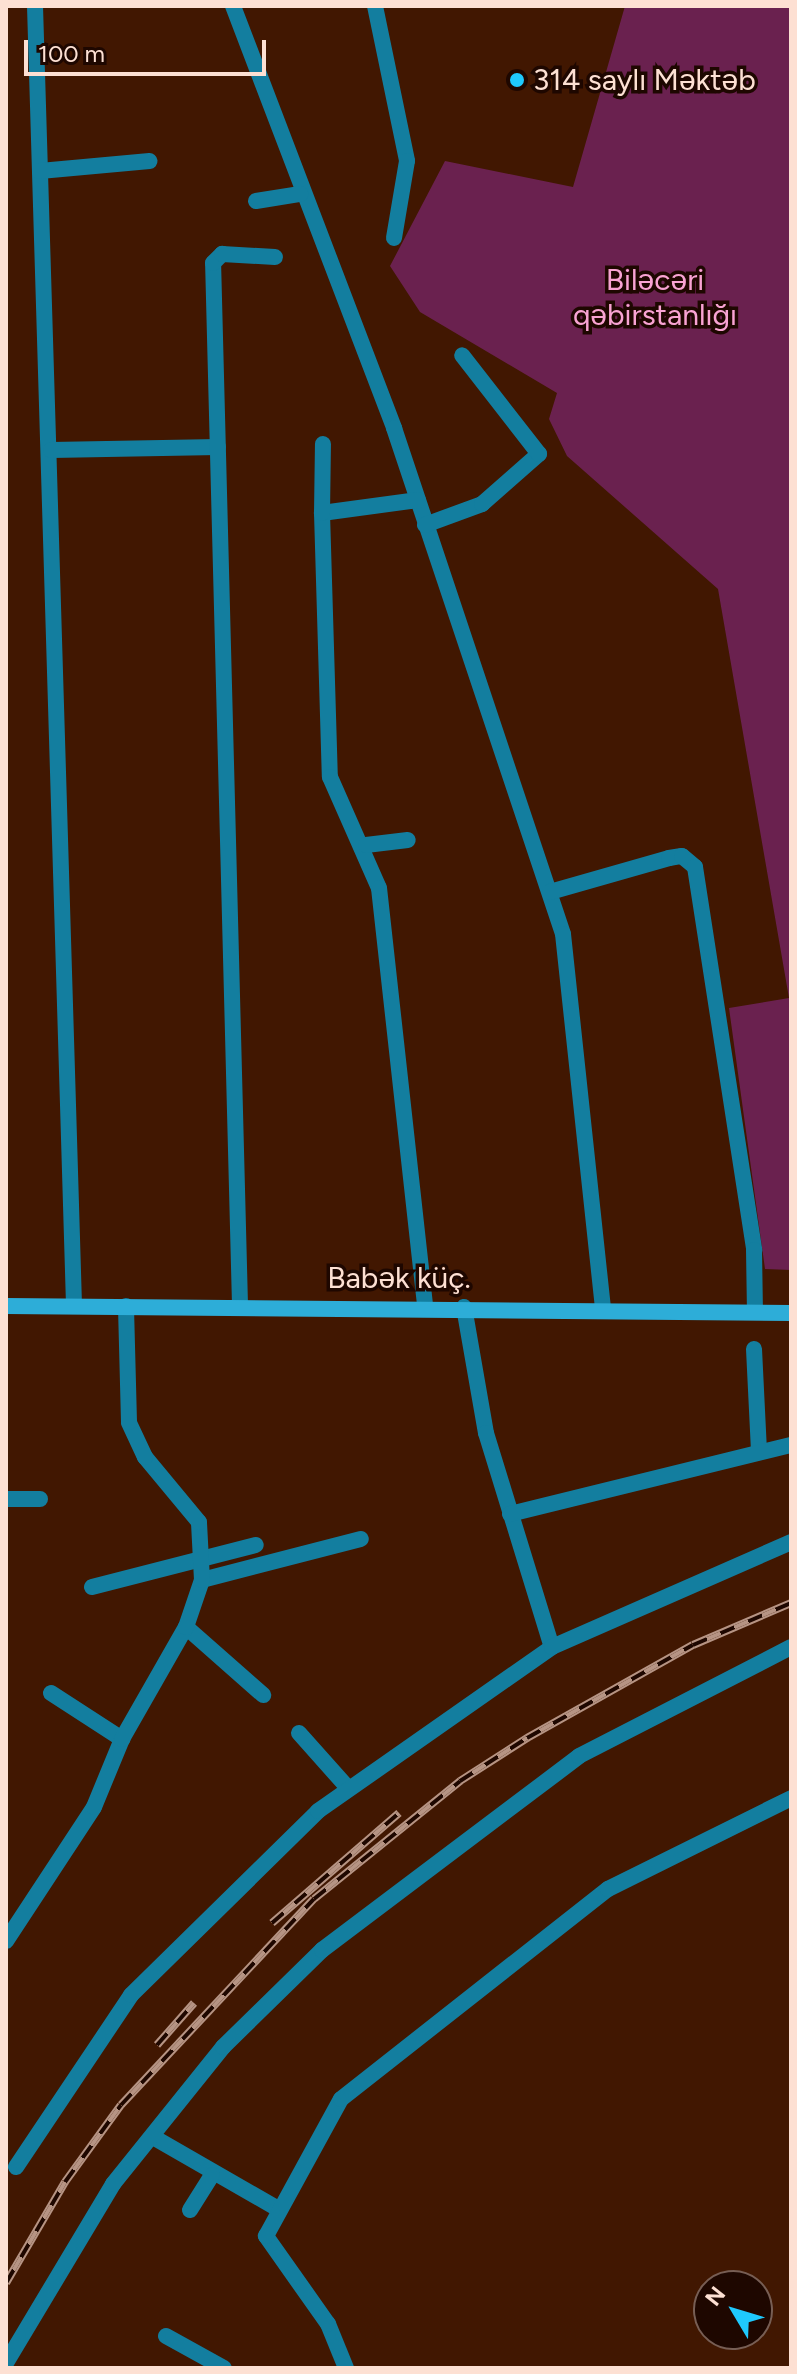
<!DOCTYPE html>
<meta charset="utf-8">
<style>
body{margin:0}
#map{position:relative;width:797px;height:2374px;overflow:hidden;background:#411701;font-family:Figtree,sans-serif}
div>[style]{position:absolute}
.green>*{inset:0;background:#6a214f}
.street>*{height:16px;margin:-8px;padding:0 8px;transform-origin:8px;border-radius:8px;background:#137e9f}
.secondary>*{height:16px;margin:-8px;padding:0 8px;transform-origin:8px;border-radius:8px;background:#2dadd8}
.rail>*{height:8px;margin-top:-4px;transform-origin:0;background:repeating-linear-gradient(90deg,#1e0700 0 15px,#b69484 0 30px);box-sizing:border-box;border-block:2px solid #b69484}
.dots>*{width:22px;height:22px;translate:-50% -50%;box-sizing:border-box;border:4px solid #1e0700;border-radius:50%}
span{translate:-50% -50%;white-space:nowrap;text-align:center;line-height:1.15;-webkit-text-stroke:7px #1e0700;paint-order:stroke}
.poi-label{font-size:30px;color:#fde0d3}
.left{translate:0 -50%;text-align:left}
.park-label{font-size:30px;color:#f9a3d3}
.street-label{font-size:30px;color:#fde0d3}
.frame{position:absolute;inset:0;border:8px solid #fde0d3;pointer-events:none}
.north{position:absolute;left:693px;top:2270px;width:80px;height:80px;box-sizing:border-box;background:#1e0700;border:2px solid #775e54;border-radius:50%;rotate:308deg;font-size:22px;font-weight:700;line-height:32px;text-align:center;color:#fde0d3}
.north::after{content:'';display:block;margin:auto;width:28px;height:36px;background:#1fc9fd;clip-path:polygon(50% 0,100% 100%,50% 72%,0 100%)}
.scale{position:absolute;left:24px;top:40px;width:242px;height:36px;box-sizing:border-box;border:4px solid #fde0d3;border-top:0;padding-left:10px;font-size:24px;line-height:28px;white-space:nowrap;color:#fde0d3;-webkit-text-stroke:6px #1e0700;paint-order:stroke}
</style>
<div id="map">
<div class="green">
<i style="clip-path:polygon(625px 6px,791px 6px,791px 1270px,765px 1269px,729px 1008px,789px 998px,718px 589px,567px 456px,549px 419px,557px 393px,420px 312px,390px 266px,445px 161px,573px 187px)"></i>
</div>
<div class="street">
<i style="left:35px;top:6px;width:1300px;rotate:88.28deg"></i>
<i style="left:233px;top:6px;width:452px;rotate:69.1deg"></i>
<i style="left:394px;top:428px;width:533px;rotate:71.53deg"></i>
<i style="left:563px;top:934px;width:374px;rotate:83.9deg"></i>
<i style="left:375px;top:6px;width:158px;rotate:78.3deg"></i>
<i style="left:407px;top:161px;width:78px;rotate:99.6deg"></i>
<i style="left:40px;top:171px;width:110px;rotate:-5.2deg"></i>
<i style="left:256px;top:201px;width:45px;rotate:-9deg"></i>
<i style="left:51px;top:450px;width:167px;rotate:-1deg"></i>
<i style="left:418px;top:500px;width:97px;rotate:172.3deg"></i>
<i style="left:322px;top:513px;width:264px;rotate:88.3deg"></i>
<i style="left:330px;top:777px;width:121px;rotate:66.2deg"></i>
<i style="left:379px;top:888px;width:422px;rotate:83.7deg"></i>
<i style="left:322px;top:513px;width:69px;rotate:-89.2deg"></i>
<i style="left:425px;top:525px;width:61px;rotate:-20.2deg"></i>
<i style="left:482px;top:504px;width:76px;rotate:-41.3deg"></i>
<i style="left:539px;top:454px;width:125px;rotate:-127.9deg"></i>
<i style="left:366px;top:845px;width:42px;rotate:-6.8deg"></i>
<i style="left:550px;top:892px;width:124px;rotate:-15.9deg"></i>
<i style="left:669px;top:858px;width:13px;rotate:-9deg"></i>
<i style="left:682px;top:856px;width:17px;rotate:40deg"></i>
<i style="left:695px;top:867px;width:388px;rotate:81.2deg"></i>
<i style="left:754px;top:1250px;width:61px;rotate:89.1deg"></i>
<i style="left:240px;top:1305px;width:1042px;rotate:-91.48deg"></i>
<i style="left:213px;top:263px;width:13px;rotate:-45deg"></i>
<i style="left:222px;top:254px;width:53px;rotate:3.2deg"></i>
<i style="left:464px;top:1307px;width:128px;rotate:80.1deg"></i>
<i style="left:486px;top:1433px;width:224px;rotate:72.9deg"></i>
<i style="left:754px;top:1349px;width:103px;rotate:87.2deg"></i>
<i style="left:6px;top:1499px;width:34px"></i>
<i style="left:510px;top:1514px;width:289px;rotate:-13.8deg"></i>
<i style="left:202px;top:1580px;width:164px;rotate:-14.5deg"></i>
<i style="left:92px;top:1587px;width:169px;rotate:-14.4deg"></i>
<i style="left:186px;top:1627px;width:103px;rotate:41.4deg"></i>
<i style="left:51px;top:1693px;width:85px;rotate:32.9deg"></i>
<i style="left:299px;top:1733px;width:74px;rotate:48.3deg"></i>
<i style="left:6px;top:1941px;width:160px;rotate:-56.7deg"></i>
<i style="left:94px;top:1807px;width:74px;rotate:-67.6deg"></i>
<i style="left:122px;top:1739px;width:129px;rotate:-60.3deg"></i>
<i style="left:186px;top:1627px;width:50px;rotate:-71.2deg"></i>
<i style="left:202px;top:1580px;width:58px;rotate:-93deg"></i>
<i style="left:199px;top:1522px;width:85px;rotate:-129.7deg"></i>
<i style="left:145px;top:1457px;width:38px;rotate:-115deg"></i>
<i style="left:129px;top:1422px;width:116px;rotate:-91.5deg"></i>
<i style="left:153px;top:2137px;width:144px;rotate:29.9deg"></i>
<i style="left:16px;top:2167px;width:207px;rotate:-56.2deg"></i>
<i style="left:131px;top:1995px;width:262px;rotate:-44.5deg"></i>
<i style="left:318px;top:1811px;width:286px;rotate:-35deg"></i>
<i style="left:552px;top:1647px;width:261px;rotate:-23.7deg"></i>
<i style="left:190px;top:2210px;width:41px;rotate:-57.8deg"></i>
<i style="left:166px;top:2336px;width:66px;rotate:28.9deg"></i>
<i style="left:6px;top:2363px;width:209px;rotate:-59.1deg"></i>
<i style="left:113px;top:2184px;width:176px;rotate:-51.2deg"></i>
<i style="left:223px;top:2047px;width:139px;rotate:-44.4deg"></i>
<i style="left:322px;top:1950px;width:322px;rotate:-37deg"></i>
<i style="left:579px;top:1756px;width:238px;rotate:-27.2deg"></i>
<i style="left:346px;top:2368px;width:48px;rotate:-112.2deg"></i>
<i style="left:328px;top:2324px;width:108px;rotate:-125.2deg"></i>
<i style="left:266px;top:2236px;width:156px;rotate:-61.3deg"></i>
<i style="left:341px;top:2099px;width:340px;rotate:-38.2deg"></i>
<i style="left:608px;top:1889px;width:204px;rotate:-26.4deg"></i>
</div>
<div class="secondary">
<i style="left:6px;top:1306px;width:785px;rotate:0.51deg"></i>
</div>
<div class="rail">
<i style="left:272px;top:1923px;width:168px;rotate:-40.9deg"></i>
<i style="left:157px;top:2045px;width:56px;rotate:-48.6deg"></i>
<i style="left:6px;top:2283px;width:117px;rotate:-59.7deg"></i>
<i style="left:65px;top:2182px;width:95px;rotate:-54deg"></i>
<i style="left:121px;top:2105px;width:282px;rotate:-46.9deg"></i>
<i style="left:314px;top:1899px;width:188px;rotate:-38.9deg"></i>
<i style="left:460px;top:1781px;width:80px;rotate:-32.7deg"></i>
<i style="left:527px;top:1738px;width:190px;rotate:-29.3deg"></i>
<i style="left:693px;top:1645px;width:107px;rotate:-23.2deg"></i>
</div>
<div class="dots">
<i style="left:517px;top:80px;background:#1fc9fd"></i>
</div>
<div class="poi-label">
<span class="left" style="left:533px;top:80px">314 saylı Məktəb</span>
</div>
<div class="park-label">
<span style="left:655px;top:297px">Biləcəri<br>qəbirstanlığı</span>
</div>
<div class="street-label">
<span style="left:399px;top:1278px">Babək küç.</span>
</div>
<div class="frame"></div>
<div class="north">N</div>
<div class="scale">100 m</div>
</div>
